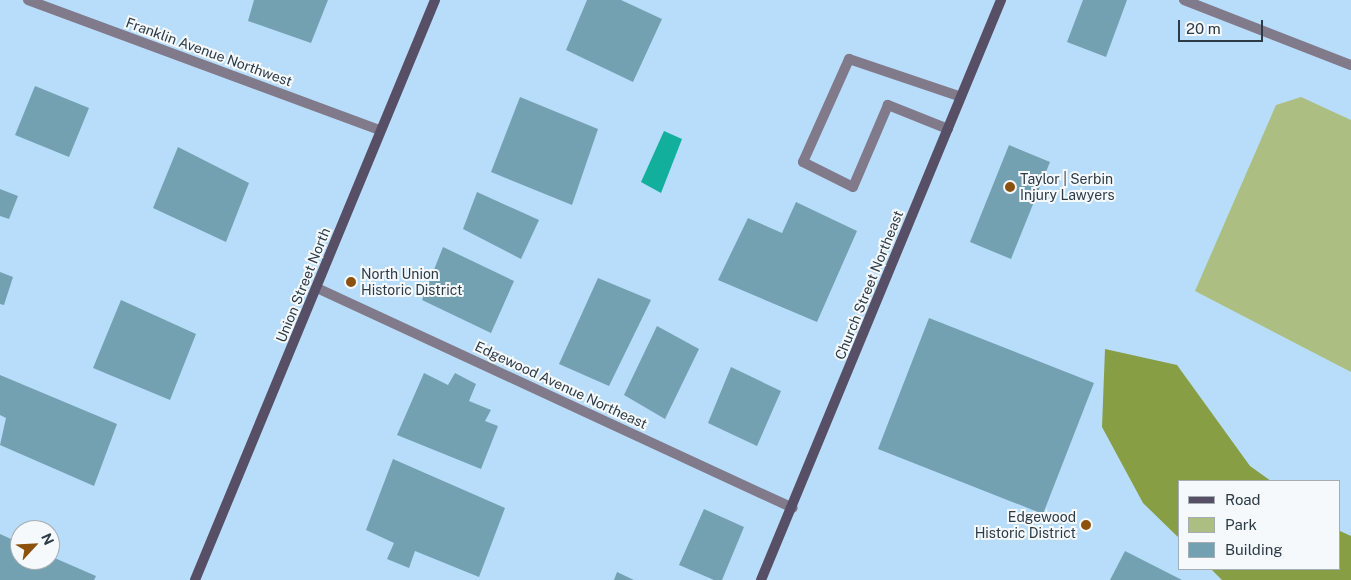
<!DOCTYPE html>
<html>
<head>
<meta charset="utf-8">
<style>
  body { margin:0 }
  #map { position:relative; width:1351px; height:580px; overflow:hidden; background:#b8ddfa; font-family:"Public Sans",sans-serif }
  div>[style] { position:absolute }
  [style*='--x'] { left:calc(var(--x)*1px); top:calc(var(--y)*1px); width:calc(var(--w)*1px); rotate:calc(var(--a)*1deg) }
  .green>* { inset:0; background:#acbe81 }
  .forest>* { inset:0; background:#879e45 }
  .water>* { inset:0; background:#13af9d }
  .building>* { inset:0; background:#73a1b2 }
  .lane>* { height:10px; margin:-5px; padding:0 5px; transform-origin:5px; border-radius:5px; background:#807a8a }
  .street>* { height:10px; margin:-5px; padding:0 5px; transform-origin:5px; border-radius:5px; background:#807a8a }
  .secondary>* { height:10px; margin:-5px; padding:0 5px; transform-origin:5px; border-radius:5px; background:#574f65 }
  .dots>* { width:14px; height:14px; translate:-50% -50%; box-sizing:border-box; border:2px solid #f5f9fc; border-radius:50% }
  span { translate:-50% -50%; white-space:nowrap; text-align:center; line-height:1.15; -webkit-text-stroke:4px #f5f9fc; paint-order:stroke }
  .street-label { font-size:14px; color:#2c3b46 }
  .poi-label { font-size:14px; color:#2c3b46 }
  .left { translate:0 -50%; text-align:left }
  .right { translate:-100% -50%; text-align:right }
  .legend { position:absolute; left:1178px; top:480px; width:162px; height:90px; box-sizing:border-box; background:#f5f9fc; border:1px solid #a5adb3; margin:0; padding:6px 9px; list-style:none; font-size:15px; color:#2c3b46 }
  .legend li { display:flex; align-items:center; gap:10px; height:25px }
  .legend b { width:25px; border:1px solid #a5adb3 }
  .north { position:absolute; left:10px; top:520px; width:50px; height:50px; box-sizing:border-box; background:#f5f9fc; border:1px solid #a5adb3; border-radius:50%; rotate:65deg; font-size:14px; font-weight:700; line-height:20px; text-align:center; color:#2c3b46 }
  .north::after { content:''; display:block; margin:auto; width:18px; height:22px; background:#8c510d; clip-path:polygon(50% 0,100% 100%,50% 72%,0 100%) }
  .scale { position:absolute; left:1178px; top:20px; width:85px; height:22px; box-sizing:border-box; border:2px solid #2c3b46; border-top:0; padding-left:6px; font-size:15px; line-height:18px; white-space:nowrap; color:#2c3b46; -webkit-text-stroke:4px #f5f9fc; paint-order:stroke }
</style>
</head>
<body>
<div id="map">
  <div class="green">
    <div style="clip-path:polygon(1301px 97px,1351px 120px,1351px 372px,1195px 291px,1276px 105px)"></div>
  </div>
  <div class="forest">
    <div style="clip-path:polygon(1105px 349px,1177px 365px,1250px 466px,1271px 481px,1180px 481px,1180px 539px,1143px 503px,1102px 427px)"></div>
    <div style="clip-path:polygon(1340px 531px,1351px 536px,1351px 580px,1222px 580px,1211px 569px,1340px 569px)"></div>
  </div>
  <div class="water">
    <div style="clip-path:polygon(664px 131px,682px 139px,661px 193px,641px 182px)"></div>
  </div>
  <div class="building">
    <div style="clip-path:polygon(254px 0,328px 0,311px 43px,248px 21px)"></div>
    <div style="clip-path:polygon(587px 0,621px 0,662px 19px,633px 82px,566px 50px)"></div>
    <div style="clip-path:polygon(1083px 0,1127px 0,1106px 57px,1067px 42px)"></div>
    <div style="clip-path:polygon(35px 86px,89px 108px,69px 157px,15px 135px)"></div>
    <div style="clip-path:polygon(520px 97px,598px 129px,572px 205px,491px 172px)"></div>
    <div style="clip-path:polygon(1009px 145px,1050px 162px,1011px 259px,970px 242px)"></div>
    <div style="clip-path:polygon(178px 147px,249px 183px,226px 242px,153px 208px)"></div>
    <div style="clip-path:polygon(0 189px,18px 196px,9px 219px,0 216px)"></div>
    <div style="clip-path:polygon(477px 192px,539px 220px,521px 259px,463px 229px)"></div>
    <div style="clip-path:polygon(796px 202px,857px 231px,817px 322px,718px 280px,748px 218px,782px 233px)"></div>
    <div style="clip-path:polygon(443px 247px,514px 281px,491px 333px,422px 300px)"></div>
    <div style="clip-path:polygon(0 272px,13px 277px,4px 305px,0 304px)"></div>
    <div style="clip-path:polygon(598px 278px,651px 300px,609px 386px,559px 364px)"></div>
    <div style="clip-path:polygon(121px 300px,196px 334px,170px 400px,93px 368px)"></div>
    <div style="clip-path:polygon(929px 318px,1094px 383px,1043px 514px,878px 449px)"></div>
    <div style="clip-path:polygon(657px 326px,699px 349px,665px 419px,624px 395px)"></div>
    <div style="clip-path:polygon(731px 367px,781px 391px,757px 446px,708px 423px)"></div>
    <div style="clip-path:polygon(424px 373px,448px 385px,455px 373px,476px 384px,469px 401px,491px 410px,485px 421px,498px 426px,481px 469px,397px 435px)"></div>
    <div style="clip-path:polygon(0 375px,117px 424px,94px 486px,0 445px,6px 418px,0 415px)"></div>
    <div style="clip-path:polygon(393px 459px,505px 508px,479px 577px,415px 551px,409px 568px,387px 559px,394px 543px,366px 530px)"></div>
    <div style="clip-path:polygon(704px 509px,744px 527px,722px 580px,714px 580px,679px 565px)"></div>
    <div style="clip-path:polygon(0 534px,20px 543px,20px 560px,50px 560px,50px 556px,96px 576px,94px 580px,0 580px)"></div>
    <div style="clip-path:polygon(1125px 551px,1182px 580px,1110px 580px)"></div>
    <div style="clip-path:polygon(617px 572px,634px 580px,614px 580px)"></div>
  </div>
  <div class="lane">
    <div style="--x:948;--y:129;--w:65;--a:-158.2"></div>
    <div style="--x:888;--y:105;--w:89;--a:113.1"></div>
    <div style="--x:853;--y:187;--w:56;--a:-153.4"></div>
    <div style="--x:803;--y:162;--w:113;--a:-65.9"></div>
    <div style="--x:849;--y:59;--w:118;--a:18.7"></div>
  </div>
  <div class="street">
    <div style="--x:28;--y:0;--w:375;--a:20.3"></div>
    <div style="--x:1184;--y:0;--w:179;--a:21.3"></div>
    <div style="--x:317;--y:288;--w:524;--a:24.81"></div>
  </div>
  <div class="secondary">
    <div style="--x:195;--y:580;--w:628;--a:-67.52"></div>
    <div style="--x:761;--y:580;--w:628;--a:-67.52"></div>
  </div>
  <div class="dots">
    <div style="left:1010px;top:187px;background:#8c510d"></div>
    <div style="left:351px;top:282px;background:#8c510d"></div>
    <div style="left:1086px;top:525px;background:#8c510d"></div>
  </div>
  <div class="street-label">
    <span style="left:209px;top:52px;rotate:20deg">Franklin Avenue Northwest</span>
    <span style="left:303px;top:285px;rotate:-68deg">Union Street North</span>
    <span style="left:869px;top:285px;rotate:-68deg">Church Street Northeast</span>
    <span style="left:561px;top:385px;rotate:25deg">Edgewood Avenue Northeast</span>
  </div>
  <div class="poi-label">
    <span class="left" style="left:1020px;top:187px">Taylor | Serbin<br>Injury Lawyers</span>
    <span class="left" style="left:361px;top:282px">North Union<br>Historic District</span>
    <span class="right" style="left:1076px;top:525px">Edgewood<br>Historic District</span>
  </div>
  <ul class="legend">
  <li><b style="height:6px;background:#574f65"></b>Road</li>
  <li><b style="height:14px;background:#acbe81"></b>Park</li>
  <li><b style="height:14px;background:#73a1b2"></b>Building</li>
  </ul>
  <div class="north">N</div>
  <div class="scale">20 m</div>
</div>
</body>
</html>
